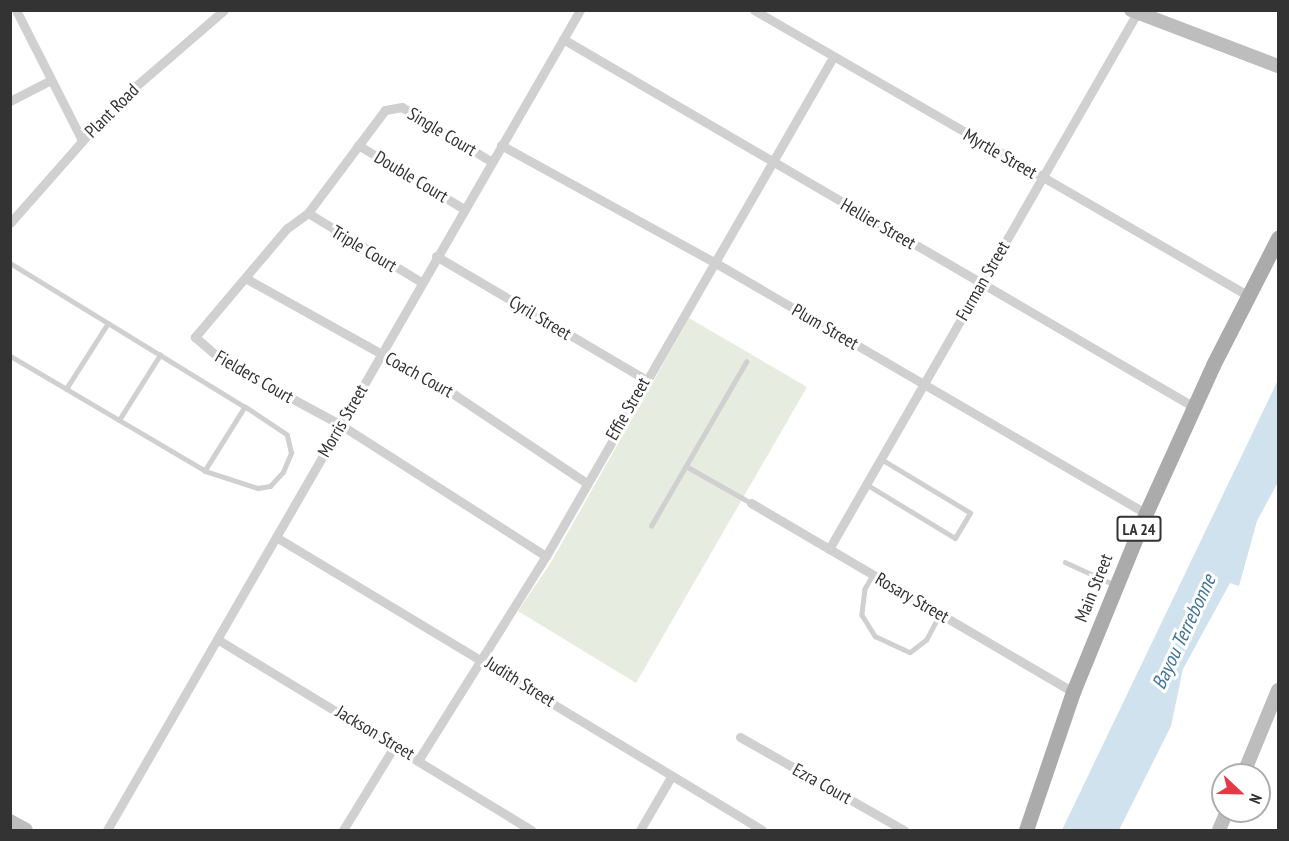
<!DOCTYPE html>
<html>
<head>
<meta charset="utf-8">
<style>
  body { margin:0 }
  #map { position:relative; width:1289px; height:841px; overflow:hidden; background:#fff; font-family:"PT Sans Narrow",sans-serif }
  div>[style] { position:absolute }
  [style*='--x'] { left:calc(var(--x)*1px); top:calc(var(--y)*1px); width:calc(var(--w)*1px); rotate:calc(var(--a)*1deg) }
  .green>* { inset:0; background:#e6ecdf }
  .water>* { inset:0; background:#cfe2ee }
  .lane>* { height:4.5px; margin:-2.25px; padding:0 2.25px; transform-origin:2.25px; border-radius:2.25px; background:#d0d0d0 }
  .street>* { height:9px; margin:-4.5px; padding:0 4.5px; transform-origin:4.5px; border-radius:4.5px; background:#d0d0d0 }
  .secondary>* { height:14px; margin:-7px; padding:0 7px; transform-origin:7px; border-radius:7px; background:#bdbdbd }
  .primary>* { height:15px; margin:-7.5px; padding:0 7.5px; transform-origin:7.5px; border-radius:7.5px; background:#ababab }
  span { translate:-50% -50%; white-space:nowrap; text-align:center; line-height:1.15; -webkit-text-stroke:6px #fff; paint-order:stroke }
  .shield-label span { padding:2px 4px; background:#fff; border:2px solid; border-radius:4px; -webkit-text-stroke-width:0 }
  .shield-label { font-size:16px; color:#333; font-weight:700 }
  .street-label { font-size:18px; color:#333 }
  .water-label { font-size:20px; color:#3f7597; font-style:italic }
  .frame { position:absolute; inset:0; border:12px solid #333; pointer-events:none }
  .north { position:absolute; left:1211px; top:763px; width:60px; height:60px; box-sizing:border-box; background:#fff; border:2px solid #adadad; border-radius:50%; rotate:112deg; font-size:16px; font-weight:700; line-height:24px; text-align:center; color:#333 }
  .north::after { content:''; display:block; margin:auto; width:21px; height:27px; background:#e63946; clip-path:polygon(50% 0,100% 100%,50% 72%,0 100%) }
</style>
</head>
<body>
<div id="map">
  <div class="green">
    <div style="clip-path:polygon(689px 318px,807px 387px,636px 683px,518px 611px,550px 564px)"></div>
  </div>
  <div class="water">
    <div style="clip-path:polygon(1278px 380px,1278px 482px,1257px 521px,1239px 586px,1230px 583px,1183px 669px,1171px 726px,1119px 830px,1062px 830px)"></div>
  </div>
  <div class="lane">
    <div style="--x:10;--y:263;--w:276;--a:31.5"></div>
    <div style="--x:245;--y:407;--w:75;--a:122"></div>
    <div style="--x:205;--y:471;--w:226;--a:-149.5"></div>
    <div style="--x:66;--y:389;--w:78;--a:-57.5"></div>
    <div style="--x:119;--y:420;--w:77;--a:-57.8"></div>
    <div style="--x:686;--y:466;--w:75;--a:29.6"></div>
    <div style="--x:205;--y:471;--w:56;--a:17.8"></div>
    <div style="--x:258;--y:488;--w:12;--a:-9"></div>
    <div style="--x:270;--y:486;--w:19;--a:-47"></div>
    <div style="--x:283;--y:472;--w:21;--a:-67"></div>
    <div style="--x:291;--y:453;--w:18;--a:-103"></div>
    <div style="--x:287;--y:435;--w:50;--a:-146.3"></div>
    <div style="--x:866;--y:484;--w:104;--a:31.2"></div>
    <div style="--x:955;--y:538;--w:29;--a:-59"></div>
    <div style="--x:970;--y:513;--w:105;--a:-149"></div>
    <div style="--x:651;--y:526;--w:190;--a:-59.9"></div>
    <div style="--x:1065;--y:562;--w:53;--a:24.6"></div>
    <div style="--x:873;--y:575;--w:16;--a:120"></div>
    <div style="--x:865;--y:589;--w:26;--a:97"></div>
    <div style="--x:862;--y:615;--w:25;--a:58"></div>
    <div style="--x:875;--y:636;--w:38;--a:25"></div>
    <div style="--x:910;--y:652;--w:20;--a:-37"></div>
    <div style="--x:926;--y:640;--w:30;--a:-62"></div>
  </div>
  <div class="street">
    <div style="--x:16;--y:10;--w:146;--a:63.1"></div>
    <div style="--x:754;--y:10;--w:569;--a:30.03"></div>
    <div style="--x:563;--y:39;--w:730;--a:30.25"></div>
    <div style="--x:10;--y:101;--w:46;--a:-27.1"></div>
    <div style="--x:358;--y:145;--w:124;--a:31.1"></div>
    <div style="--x:501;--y:145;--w:243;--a:28.8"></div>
    <div style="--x:714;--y:262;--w:500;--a:30.2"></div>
    <div style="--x:492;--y:162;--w:105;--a:-148.6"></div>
    <div style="--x:402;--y:107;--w:17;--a:170"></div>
    <div style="--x:385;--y:110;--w:129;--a:126.8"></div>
    <div style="--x:308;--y:213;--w:26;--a:144"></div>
    <div style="--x:287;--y:228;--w:143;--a:130.2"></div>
    <div style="--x:195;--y:337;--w:35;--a:41"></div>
    <div style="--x:221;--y:360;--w:136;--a:28.4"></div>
    <div style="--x:341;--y:425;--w:243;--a:32.6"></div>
    <div style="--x:308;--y:213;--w:132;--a:31.4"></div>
    <div style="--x:10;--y:223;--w:157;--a:-48.6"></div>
    <div style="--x:114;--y:105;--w:145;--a:-40.8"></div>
    <div style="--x:436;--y:256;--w:243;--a:30.5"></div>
    <div style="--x:247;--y:279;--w:238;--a:29.1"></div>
    <div style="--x:455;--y:395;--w:156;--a:33.8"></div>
    <div style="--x:751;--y:503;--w:373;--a:30.4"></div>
    <div style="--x:276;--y:537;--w:567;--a:31.08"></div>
    <div style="--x:829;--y:549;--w:618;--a:-60.12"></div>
    <div style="--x:217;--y:639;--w:368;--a:31.3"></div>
    <div style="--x:740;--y:737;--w:189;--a:29.6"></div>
    <div style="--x:419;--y:759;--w:239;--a:-58"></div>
    <div style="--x:546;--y:556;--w:576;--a:-60.09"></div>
    <div style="--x:107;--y:830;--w:947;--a:-60.02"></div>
    <div style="--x:343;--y:830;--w:100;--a:-58.5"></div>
    <div style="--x:640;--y:830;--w:61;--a:-59.7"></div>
  </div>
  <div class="secondary">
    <div style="--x:1131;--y:10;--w:157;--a:20.9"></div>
    <div style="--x:1243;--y:775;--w:92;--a:-67.6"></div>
    <div style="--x:10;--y:821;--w:18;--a:29"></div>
    <div style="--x:1219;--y:830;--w:21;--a:-67"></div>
  </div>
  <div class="primary">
    <div style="--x:1026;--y:830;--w:146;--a:-71.2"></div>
    <div style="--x:1073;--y:692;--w:193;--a:-67.8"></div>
    <div style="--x:1146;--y:513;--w:162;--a:-65.6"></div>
    <div style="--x:1213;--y:365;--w:143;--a:-62.9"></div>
  </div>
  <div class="shield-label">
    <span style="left:1139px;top:529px">LA 24</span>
  </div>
  <div class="street-label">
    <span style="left:112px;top:111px;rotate:-45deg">Plant Road</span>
    <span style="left:442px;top:132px;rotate:31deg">Single Court</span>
    <span style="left:1000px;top:154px;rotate:30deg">Myrtle Street</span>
    <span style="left:411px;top:177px;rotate:31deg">Double Court</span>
    <span style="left:878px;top:224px;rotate:30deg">Hellier Street</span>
    <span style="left:364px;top:249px;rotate:31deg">Triple Court</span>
    <span style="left:983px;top:281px;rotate:-60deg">Furman Street</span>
    <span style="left:540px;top:318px;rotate:31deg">Cyril Street</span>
    <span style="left:825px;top:327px;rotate:30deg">Plum Street</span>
    <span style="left:419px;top:375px;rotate:29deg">Coach Court</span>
    <span style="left:254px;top:377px;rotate:30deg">Fielders Court</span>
    <span style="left:628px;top:409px;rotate:-60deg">Effie Street</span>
    <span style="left:343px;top:421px;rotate:-60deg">Morris Street</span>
    <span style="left:1094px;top:588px;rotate:-68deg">Main Street</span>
    <span style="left:912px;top:598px;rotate:30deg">Rosary Street</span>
    <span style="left:520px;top:682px;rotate:32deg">Judith Street</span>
    <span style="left:375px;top:733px;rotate:31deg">Jackson Street</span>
    <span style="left:822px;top:784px;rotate:29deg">Ezra Court</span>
  </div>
  <div class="water-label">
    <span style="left:1184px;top:632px;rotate:-65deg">Bayou Terrebonne</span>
  </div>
  <div class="frame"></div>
  <div class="north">N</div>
</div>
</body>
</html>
